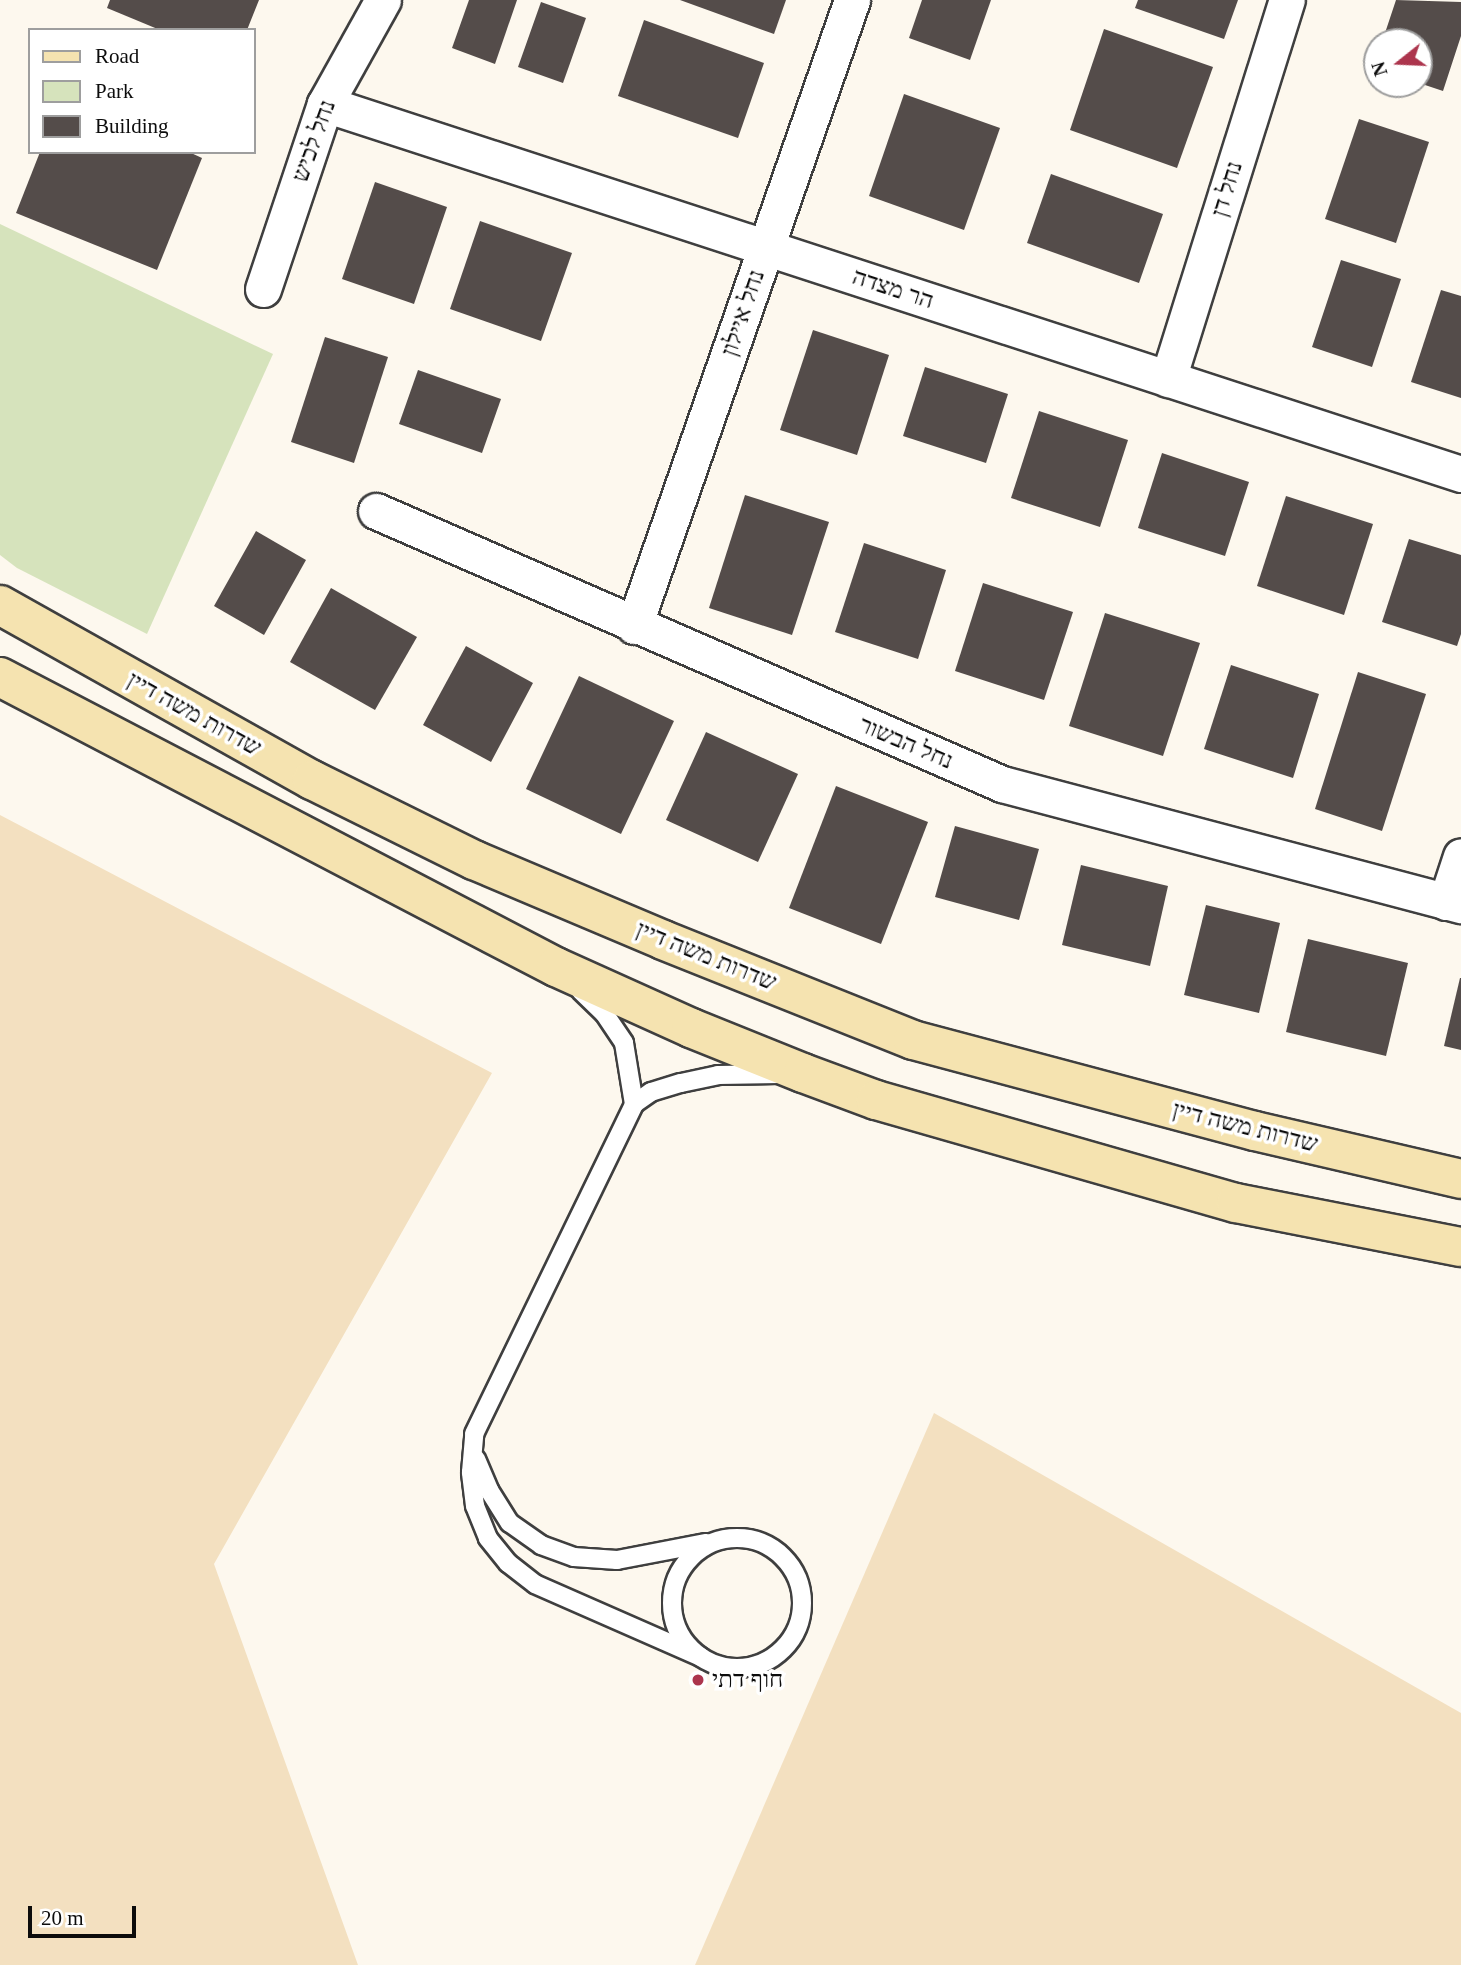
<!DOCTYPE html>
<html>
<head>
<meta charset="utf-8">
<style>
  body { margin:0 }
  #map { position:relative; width:1461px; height:1965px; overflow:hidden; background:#fdf8ee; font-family:"Times New Roman",Heebo,serif }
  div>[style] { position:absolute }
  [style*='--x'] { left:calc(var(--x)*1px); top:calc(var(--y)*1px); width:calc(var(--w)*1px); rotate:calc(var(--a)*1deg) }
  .green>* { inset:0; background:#d6e3bc }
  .sand>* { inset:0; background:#f3e0c0 }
  .building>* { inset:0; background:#544c4a }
  .roads { filter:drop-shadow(2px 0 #3f3f3f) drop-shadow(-2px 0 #3f3f3f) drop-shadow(0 2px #3f3f3f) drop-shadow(0 -2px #3f3f3f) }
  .service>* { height:18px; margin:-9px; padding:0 9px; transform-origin:9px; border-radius:9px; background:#fff }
  .service>.ring { margin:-9px; padding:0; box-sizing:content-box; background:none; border:18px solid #fff; border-radius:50% }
  .minor>* { height:35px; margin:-17.5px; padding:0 17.5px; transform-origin:17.5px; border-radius:17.5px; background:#fff }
  .secondary>* { height:38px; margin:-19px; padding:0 19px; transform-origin:19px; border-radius:19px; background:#f5e3b0 }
  .dots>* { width:19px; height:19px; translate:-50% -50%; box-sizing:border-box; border:4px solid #fff; border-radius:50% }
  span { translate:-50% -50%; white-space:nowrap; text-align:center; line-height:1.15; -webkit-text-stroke:7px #fff; paint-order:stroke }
  .street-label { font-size:24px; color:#0c0c0c }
  .poi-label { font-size:24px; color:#0c0c0c }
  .left { translate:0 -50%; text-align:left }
  .legend { position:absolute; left:28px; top:28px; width:228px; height:126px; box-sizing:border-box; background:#fff; border:2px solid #9e9e9e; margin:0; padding:9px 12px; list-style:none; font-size:21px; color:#0c0c0c }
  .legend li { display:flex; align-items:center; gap:14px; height:35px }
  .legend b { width:35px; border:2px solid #9e9e9e }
  .north { position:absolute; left:1363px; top:28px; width:70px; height:70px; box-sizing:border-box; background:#fff; border:2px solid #9e9e9e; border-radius:50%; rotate:252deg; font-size:19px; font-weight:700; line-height:28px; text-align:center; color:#0c0c0c }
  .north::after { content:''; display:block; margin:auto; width:24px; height:32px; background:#ac354d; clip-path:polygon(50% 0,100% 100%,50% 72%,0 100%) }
  .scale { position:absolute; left:28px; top:1906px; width:108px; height:32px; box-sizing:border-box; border:4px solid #0c0c0c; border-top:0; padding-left:9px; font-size:21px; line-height:24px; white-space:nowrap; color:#0c0c0c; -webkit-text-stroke:5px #fff; paint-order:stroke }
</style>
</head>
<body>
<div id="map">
  <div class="green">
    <div style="clip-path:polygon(0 224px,273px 354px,147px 634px,17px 568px,0 555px)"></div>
  </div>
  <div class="sand">
    <div style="clip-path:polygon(0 815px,492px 1073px,214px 1564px,358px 1965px,0 1965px)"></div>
    <div style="clip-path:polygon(934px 1413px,1461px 1713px,1461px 1965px,695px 1965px)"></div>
  </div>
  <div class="building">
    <div style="clip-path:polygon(110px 0,259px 0,247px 30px,160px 30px,107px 8px)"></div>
    <div style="clip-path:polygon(469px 0,517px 0,495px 64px,452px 48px)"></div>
    <div style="clip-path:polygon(680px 0,786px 0,774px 34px)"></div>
    <div style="clip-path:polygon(922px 0,991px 0,970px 60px,909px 38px)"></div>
    <div style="clip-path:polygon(1138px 0,1238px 0,1224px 39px,1135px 8px)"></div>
    <div style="clip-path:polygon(1396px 0,1461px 2px,1461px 36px,1443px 91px,1419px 83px,1419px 42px,1382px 42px)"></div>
    <div style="clip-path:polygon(541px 2px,586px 18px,563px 83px,518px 67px)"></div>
    <div style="clip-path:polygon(644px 20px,764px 63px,738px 138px,618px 96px)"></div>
    <div style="clip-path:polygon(1104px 29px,1213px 67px,1177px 168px,1070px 130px)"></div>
    <div style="clip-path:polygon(904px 94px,1000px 128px,964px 230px,869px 196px)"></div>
    <div style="clip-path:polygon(1359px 119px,1429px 142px,1396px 243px,1325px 219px)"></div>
    <div style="clip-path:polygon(40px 152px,189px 152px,202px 158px,157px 270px,16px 213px)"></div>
    <div style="clip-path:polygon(1051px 174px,1163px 214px,1139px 283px,1027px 243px)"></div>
    <div style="clip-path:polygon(375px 182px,447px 207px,414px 304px,342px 279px)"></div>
    <div style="clip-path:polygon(480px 221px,572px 253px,541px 341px,450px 309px)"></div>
    <div style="clip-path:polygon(1341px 260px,1401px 279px,1372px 367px,1312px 347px)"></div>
    <div style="clip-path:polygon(1441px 290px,1461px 296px,1461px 398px,1411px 382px)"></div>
    <div style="clip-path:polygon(813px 330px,889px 355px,857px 455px,780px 430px)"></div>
    <div style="clip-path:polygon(325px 337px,388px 357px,354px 463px,291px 442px)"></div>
    <div style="clip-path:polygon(925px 367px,1008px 394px,986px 463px,903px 436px)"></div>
    <div style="clip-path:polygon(418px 370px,501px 399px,482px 453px,399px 424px)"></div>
    <div style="clip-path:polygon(1039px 411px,1128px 440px,1100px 527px,1011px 498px)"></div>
    <div style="clip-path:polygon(1162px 453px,1249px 482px,1225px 556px,1138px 528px)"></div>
    <div style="clip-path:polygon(745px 495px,829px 522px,792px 635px,709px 608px)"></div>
    <div style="clip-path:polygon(1286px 496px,1373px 524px,1344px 615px,1257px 586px)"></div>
    <div style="clip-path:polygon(256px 531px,306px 560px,264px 635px,214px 606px)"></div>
    <div style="clip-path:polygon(1409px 539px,1461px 555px,1461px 634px,1457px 646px,1382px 622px)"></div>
    <div style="clip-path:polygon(864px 543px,946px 570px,918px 659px,835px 632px)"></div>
    <div style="clip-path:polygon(983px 583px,1073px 612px,1044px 700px,955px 671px)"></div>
    <div style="clip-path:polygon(331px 588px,417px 637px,375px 710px,290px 662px)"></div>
    <div style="clip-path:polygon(1105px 613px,1200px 643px,1163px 756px,1069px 726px)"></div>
    <div style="clip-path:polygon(466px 646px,533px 683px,491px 762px,423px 725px)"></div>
    <div style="clip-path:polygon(1231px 665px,1319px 694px,1293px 778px,1204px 749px)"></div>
    <div style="clip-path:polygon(1358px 672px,1426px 694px,1382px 831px,1315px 809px)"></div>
    <div style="clip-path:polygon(579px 676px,674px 721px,621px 834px,526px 789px)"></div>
    <div style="clip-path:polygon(706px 732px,798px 774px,758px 862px,666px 820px)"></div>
    <div style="clip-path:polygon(836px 786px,928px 822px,881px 944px,789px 908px)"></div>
    <div style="clip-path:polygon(955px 826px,1039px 849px,1019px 920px,935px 897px)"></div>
    <div style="clip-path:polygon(1081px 865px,1168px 886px,1150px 966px,1062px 945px)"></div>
    <div style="clip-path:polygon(1206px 905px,1280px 923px,1259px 1013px,1184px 995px)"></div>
    <div style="clip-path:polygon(1308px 939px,1408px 963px,1386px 1056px,1286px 1032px)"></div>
    <div style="clip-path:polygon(1460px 978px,1461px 978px,1461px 1050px,1444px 1046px)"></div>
  </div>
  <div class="roads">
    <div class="service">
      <div style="--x:581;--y:991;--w:32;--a:44"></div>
      <div style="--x:604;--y:1013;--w:36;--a:56"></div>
      <div style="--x:624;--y:1043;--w:62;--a:80.7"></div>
      <div style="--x:476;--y:1459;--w:34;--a:67"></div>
      <div style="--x:489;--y:1490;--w:39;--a:58"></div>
      <div style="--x:510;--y:1523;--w:38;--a:35"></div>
      <div style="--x:541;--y:1545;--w:35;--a:20"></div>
      <div style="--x:574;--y:1557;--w:43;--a:4"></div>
      <div style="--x:617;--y:1560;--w:91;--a:-10.8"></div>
      <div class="ring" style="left:672px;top:1538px;width:112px;height:112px"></div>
      <div style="--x:701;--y:1657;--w:181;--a:-156.3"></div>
      <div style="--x:535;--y:1584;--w:34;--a:-142"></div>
      <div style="--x:508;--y:1563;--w:32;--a:-129"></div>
      <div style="--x:488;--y:1538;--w:35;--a:-112"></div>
      <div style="--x:475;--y:1506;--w:34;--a:-97"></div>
      <div style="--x:471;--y:1472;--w:38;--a:-85"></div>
      <div style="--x:474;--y:1434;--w:367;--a:-64.1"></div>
      <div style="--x:634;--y:1104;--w:21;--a:-35"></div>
      <div style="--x:651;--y:1092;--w:31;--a:-17"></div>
      <div style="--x:681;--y:1083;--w:38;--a:-12"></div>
      <div style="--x:718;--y:1075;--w:61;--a:-0.9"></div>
    </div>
    <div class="minor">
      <div style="--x:325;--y:104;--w:1195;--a:18.04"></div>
      <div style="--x:263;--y:289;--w:195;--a:-71.5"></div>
      <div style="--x:325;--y:104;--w:119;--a:-60.9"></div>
      <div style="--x:1168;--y:379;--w:397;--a:-72.6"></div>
      <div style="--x:376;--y:511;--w:683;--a:23.56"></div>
      <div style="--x:1002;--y:784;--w:475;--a:14.8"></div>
      <div style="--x:634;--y:626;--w:663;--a:-70.8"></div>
      <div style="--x:1446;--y:902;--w:48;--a:-71.9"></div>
    </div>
    <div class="secondary">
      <div style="--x:0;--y:605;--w:358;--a:29.3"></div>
      <div style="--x:312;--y:780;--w:181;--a:26.3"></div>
      <div style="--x:474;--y:860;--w:205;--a:22.9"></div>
      <div style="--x:663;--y:940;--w:269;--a:21.8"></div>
      <div style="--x:913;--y:1040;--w:354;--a:14.9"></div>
      <div style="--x:1255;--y:1131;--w:212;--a:13.1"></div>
      <div style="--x:0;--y:677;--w:627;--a:27.55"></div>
      <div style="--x:556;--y:967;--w:148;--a:24.3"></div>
      <div style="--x:691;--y:1028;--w:121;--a:21.9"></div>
      <div style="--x:803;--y:1073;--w:78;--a:20.3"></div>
      <div style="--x:876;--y:1100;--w:374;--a:16"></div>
      <div style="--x:1236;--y:1203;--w:229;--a:11.1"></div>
    </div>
  </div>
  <div class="dots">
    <div style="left:698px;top:1680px;background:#ac354d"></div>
  </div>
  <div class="street-label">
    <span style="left:314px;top:141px;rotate:-70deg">נחל לכיש</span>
    <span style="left:1227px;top:189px;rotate:-73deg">נחל דן</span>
    <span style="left:893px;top:289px;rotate:18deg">הר מצדה</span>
    <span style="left:743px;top:313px;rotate:-71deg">נחל איילון</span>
    <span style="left:194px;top:714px;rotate:29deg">שדרות משה דיין</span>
    <span style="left:906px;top:743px;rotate:23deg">נחל הבשור</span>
    <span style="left:706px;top:956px;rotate:22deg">שדרות משה דיין</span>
    <span style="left:1245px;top:1127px;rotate:14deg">שדרות משה דיין</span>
  </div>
  <div class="poi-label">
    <span class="left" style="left:712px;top:1680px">חוף דתי</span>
  </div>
  <ul class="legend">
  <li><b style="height:9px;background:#f5e3b0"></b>Road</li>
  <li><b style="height:19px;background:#d6e3bc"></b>Park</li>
  <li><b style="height:19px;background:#544c4a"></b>Building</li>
  </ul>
  <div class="north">N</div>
  <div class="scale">20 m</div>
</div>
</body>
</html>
